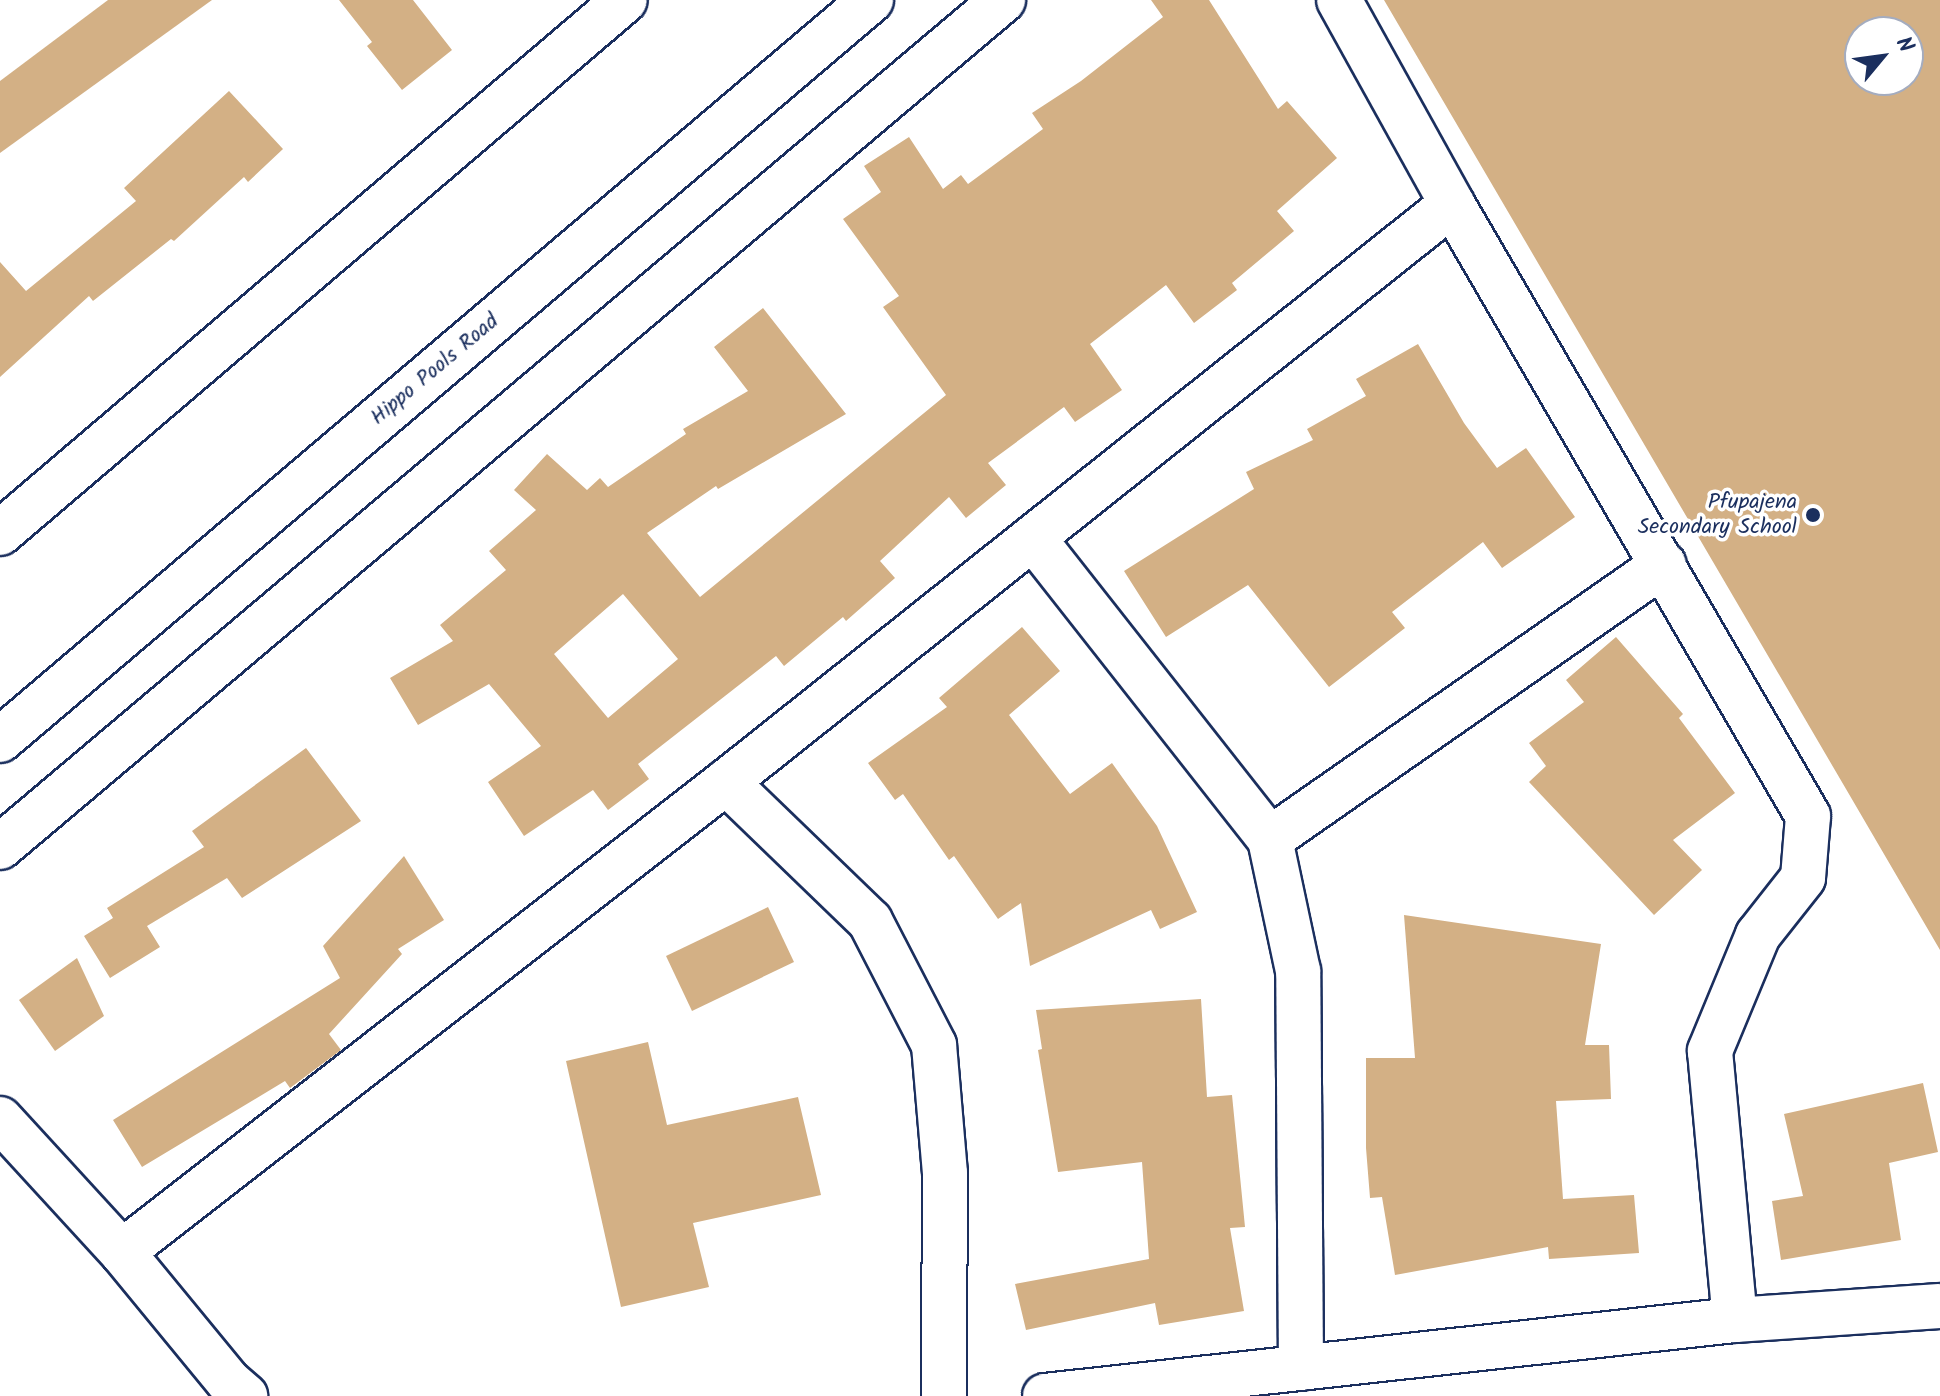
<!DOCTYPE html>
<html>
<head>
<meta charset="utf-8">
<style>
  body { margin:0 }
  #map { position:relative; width:1940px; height:1396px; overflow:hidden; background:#fff; font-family:Kalam,sans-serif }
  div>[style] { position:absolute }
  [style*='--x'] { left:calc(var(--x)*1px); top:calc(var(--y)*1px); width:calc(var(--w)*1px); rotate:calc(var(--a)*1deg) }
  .building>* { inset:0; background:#d3b085 }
  .roads { filter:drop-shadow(2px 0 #1b2f5e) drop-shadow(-2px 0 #1b2f5e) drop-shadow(0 2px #1b2f5e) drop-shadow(0 -2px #1b2f5e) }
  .street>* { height:44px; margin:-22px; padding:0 22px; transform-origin:22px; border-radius:22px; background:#fff }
  .secondary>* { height:44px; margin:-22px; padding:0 22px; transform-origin:22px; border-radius:22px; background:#fff }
  .dots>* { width:22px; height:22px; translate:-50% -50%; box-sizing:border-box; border:4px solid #fff; border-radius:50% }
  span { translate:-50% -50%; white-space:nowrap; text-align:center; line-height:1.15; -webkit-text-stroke:7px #fff; paint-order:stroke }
  .street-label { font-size:22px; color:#1b2f5e }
  .poi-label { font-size:22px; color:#1b2f5e }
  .right { translate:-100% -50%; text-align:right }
  .north { position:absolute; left:1844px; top:16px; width:80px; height:80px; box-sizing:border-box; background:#fff; border:2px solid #a4acbf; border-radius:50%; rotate:61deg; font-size:22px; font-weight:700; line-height:32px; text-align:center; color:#1b2f5e }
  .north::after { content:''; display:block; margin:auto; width:28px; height:36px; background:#1b2f5e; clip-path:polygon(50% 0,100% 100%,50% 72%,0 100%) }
</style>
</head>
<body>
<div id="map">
  <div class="building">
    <div style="clip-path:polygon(108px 0,212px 0,0 153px,0 81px)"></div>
    <div style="clip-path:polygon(339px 0,413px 0,452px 50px,402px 90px,367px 46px,372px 42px)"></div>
    <div style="clip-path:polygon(evenodd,1151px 0,1209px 0,1278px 109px,1287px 101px,1337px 158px,1277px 211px,1294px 231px,1232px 283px,1237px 290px,1194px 323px,1166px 285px,1090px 344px,1122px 390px,1075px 422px,1064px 407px,988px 463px,1006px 485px,966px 518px,949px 497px,880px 561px,895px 578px,846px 621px,843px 617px,784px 666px,776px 656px,638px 764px,649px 779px,608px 810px,593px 790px,524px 836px,488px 782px,541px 746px,489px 684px,418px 725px,390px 678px,453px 641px,440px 625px,506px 570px,489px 551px,536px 510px,514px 490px,547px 454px,587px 490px,600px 478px,608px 487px,686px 434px,683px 429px,748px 391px,714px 347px,763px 308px,846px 414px,718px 489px,716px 486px,647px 533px,700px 597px,946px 395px,883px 307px,899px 296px,843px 219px,881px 192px,864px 166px,909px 137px,943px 189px,961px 175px,968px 184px,1043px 129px,1032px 113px,1081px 81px,1163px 17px,1151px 0,623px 594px,678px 659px,608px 718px,554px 654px,623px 594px)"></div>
    <div style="clip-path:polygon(evenodd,1384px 0,1940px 0,1940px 950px,1846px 789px,1384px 0,1860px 32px,1908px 32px,1908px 80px,1860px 80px,1860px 32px)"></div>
    <div style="clip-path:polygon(229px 91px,283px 149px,248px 182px,244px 177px,174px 241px,171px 239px,93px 301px,89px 296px,0 377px,0 262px,26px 291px,136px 201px,124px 188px)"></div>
    <div style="clip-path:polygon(1418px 344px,1464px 423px,1497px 468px,1526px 448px,1575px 517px,1502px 568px,1483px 542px,1392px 612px,1405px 628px,1329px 687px,1248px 585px,1166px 637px,1124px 571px,1254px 489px,1246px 472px,1313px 440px,1307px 429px,1366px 396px,1356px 379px)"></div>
    <div style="clip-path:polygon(1022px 627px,1060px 671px,1009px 715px,1070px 794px,1112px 763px,1157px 826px,1197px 912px,1160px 929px,1151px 910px,1030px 966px,1021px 903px,998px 919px,954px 856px,949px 860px,903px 794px,895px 800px,868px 763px,947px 707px,939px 698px)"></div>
    <div style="clip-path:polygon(1616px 637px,1683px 714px,1679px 718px,1735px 793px,1673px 840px,1702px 870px,1654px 915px,1529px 782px,1546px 766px,1529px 743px,1584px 702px,1566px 680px)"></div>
    <div style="clip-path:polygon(306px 748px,361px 821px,242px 898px,227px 878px,147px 926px,160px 947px,110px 978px,84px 936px,113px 918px,107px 908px,204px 847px,192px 831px)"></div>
    <div style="clip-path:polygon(404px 856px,444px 920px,398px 949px,402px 954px,329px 1034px,341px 1050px,290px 1088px,285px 1081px,142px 1167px,113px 1120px,340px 978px,323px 946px)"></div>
    <div style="clip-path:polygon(768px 907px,794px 962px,692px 1011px,666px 956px)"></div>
    <div style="clip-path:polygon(1404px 915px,1601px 944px,1585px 1045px,1609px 1045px,1611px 1099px,1556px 1101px,1563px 1199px,1634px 1195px,1639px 1253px,1549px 1259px,1548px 1247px,1395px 1275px,1382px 1197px,1370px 1198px,1366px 1148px,1366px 1058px,1415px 1058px)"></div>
    <div style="clip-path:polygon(77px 958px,104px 1016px,55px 1051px,19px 1000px)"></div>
    <div style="clip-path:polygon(1201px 999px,1207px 1097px,1232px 1095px,1245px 1227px,1230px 1228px,1244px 1311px,1159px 1325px,1155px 1303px,1026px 1330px,1015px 1284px,1149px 1259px,1142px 1162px,1058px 1172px,1038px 1050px,1042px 1049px,1036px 1010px)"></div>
    <div style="clip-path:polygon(648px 1042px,667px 1125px,798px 1097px,821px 1195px,693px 1223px,709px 1287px,621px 1307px,566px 1061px)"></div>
    <div style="clip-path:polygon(1923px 1083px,1938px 1152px,1889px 1163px,1901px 1240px,1781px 1260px,1772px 1201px,1803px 1196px,1784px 1114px)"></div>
  </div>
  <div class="roads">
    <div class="street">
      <div style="--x:1339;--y:0;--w:233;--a:61"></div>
      <div style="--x:1452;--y:204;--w:708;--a:59.81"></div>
      <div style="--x:1808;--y:816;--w:62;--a:94.6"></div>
      <div style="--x:1803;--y:878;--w:73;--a:128.3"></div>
      <div style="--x:1758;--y:935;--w:126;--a:112.5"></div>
      <div style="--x:1710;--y:1051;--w:270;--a:84.7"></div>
      <div style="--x:0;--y:533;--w:821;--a:-40.46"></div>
      <div style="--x:1033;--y:538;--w:383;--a:51.8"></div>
      <div style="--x:726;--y:782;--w:200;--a:44"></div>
      <div style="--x:870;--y:921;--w:140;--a:62.7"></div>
      <div style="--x:934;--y:1045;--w:128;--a:85.1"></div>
      <div style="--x:945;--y:1173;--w:223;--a:90.3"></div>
      <div style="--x:0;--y:847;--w:1313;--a:-40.18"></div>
      <div style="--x:0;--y:1119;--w:180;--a:47.5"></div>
      <div style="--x:122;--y:1252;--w:167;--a:50.6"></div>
      <div style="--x:228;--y:1381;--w:23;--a:41"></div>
      <div style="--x:122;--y:1252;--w:765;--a:-37.89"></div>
      <div style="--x:726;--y:782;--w:928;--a:-38.52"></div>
      <div style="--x:1301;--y:1368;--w:397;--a:-90.4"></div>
      <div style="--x:1298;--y:971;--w:135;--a:-102"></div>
      <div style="--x:1270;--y:839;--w:480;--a:-34.9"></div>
      <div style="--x:1045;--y:1396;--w:694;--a:-6.29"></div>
      <div style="--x:1735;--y:1320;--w:205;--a:-3.9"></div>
    </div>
    <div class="secondary">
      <div style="--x:0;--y:740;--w:1143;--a:-40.35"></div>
    </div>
  </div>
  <div class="dots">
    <div style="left:1813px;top:515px;background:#1b2f5e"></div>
  </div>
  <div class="street-label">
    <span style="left:435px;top:370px;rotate:-40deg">Hippo Pools Road</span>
  </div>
  <div class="poi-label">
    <span class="right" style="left:1797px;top:515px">Pfupajena<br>Secondary School</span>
  </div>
  <div class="north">N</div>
</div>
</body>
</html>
